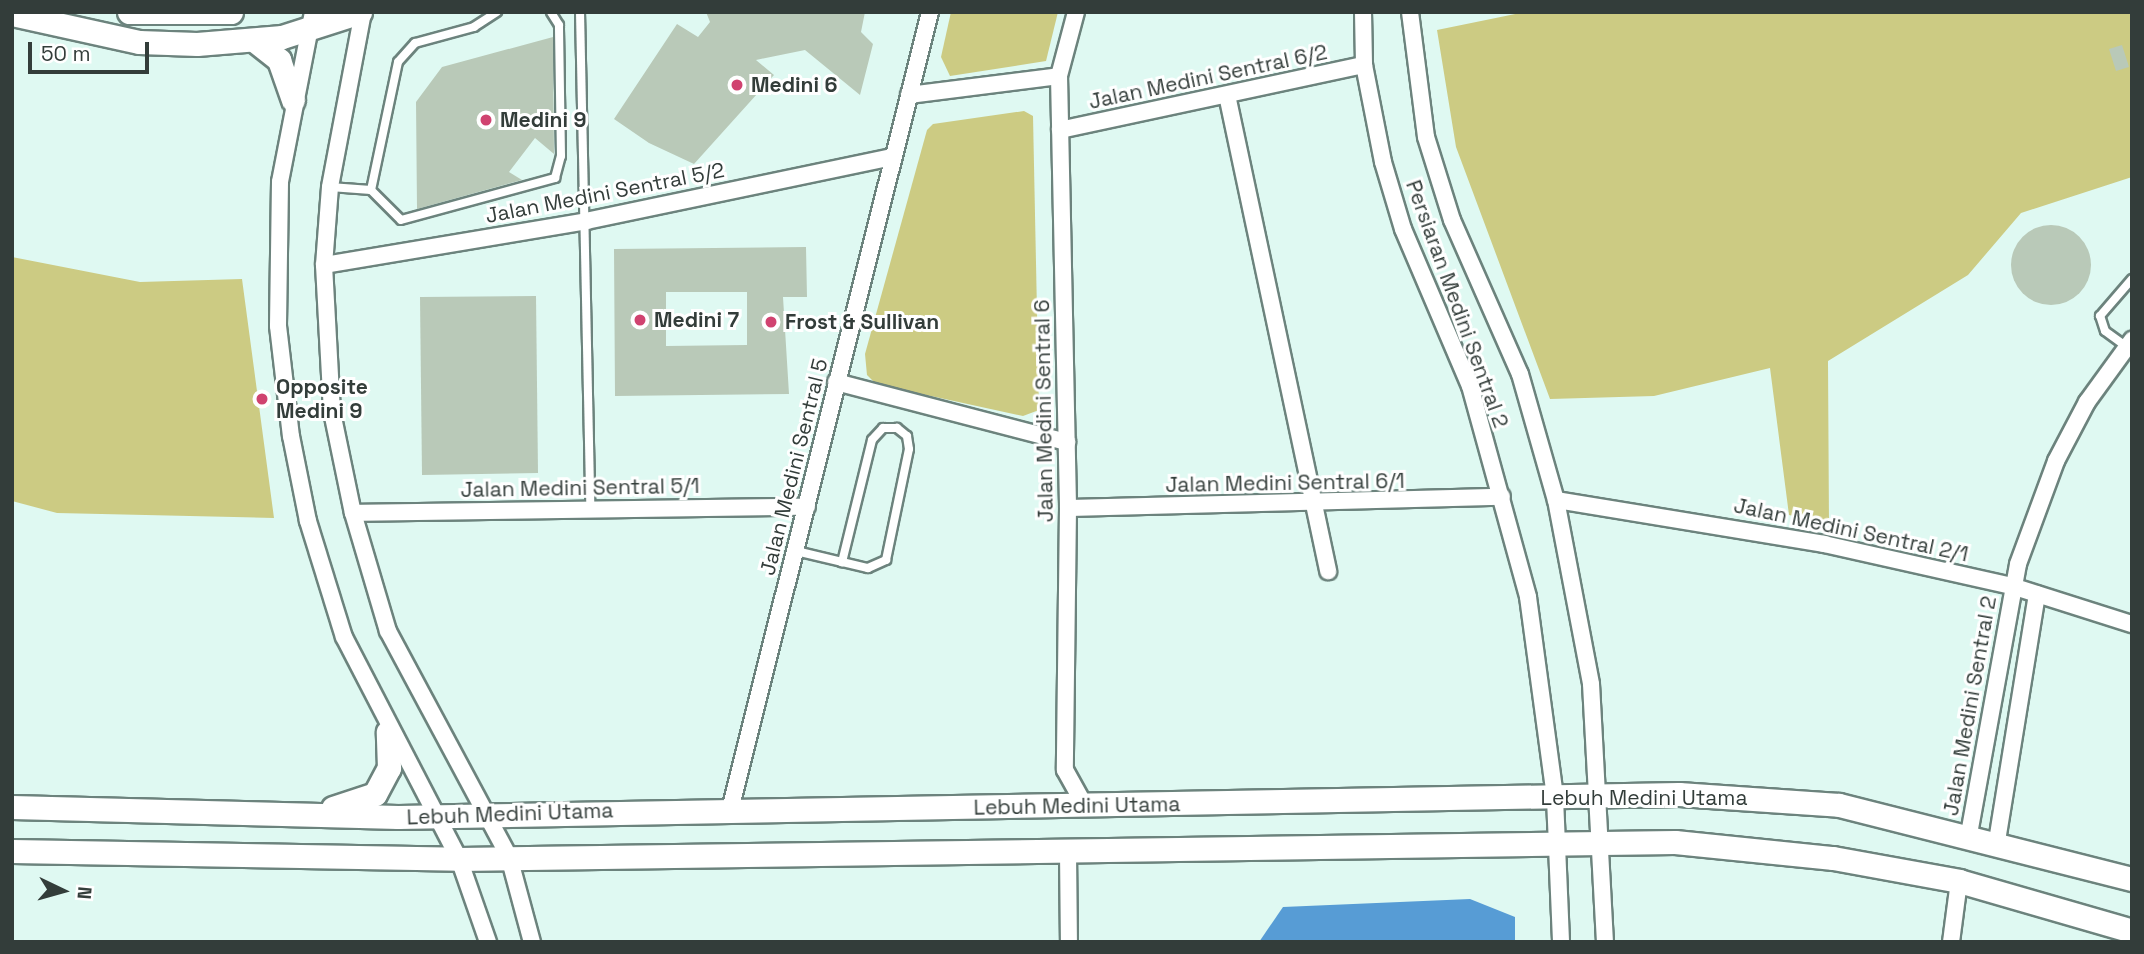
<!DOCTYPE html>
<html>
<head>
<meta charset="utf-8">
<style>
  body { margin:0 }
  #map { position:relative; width:2144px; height:954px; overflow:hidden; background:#dff9f2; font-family:"Space Grotesk",sans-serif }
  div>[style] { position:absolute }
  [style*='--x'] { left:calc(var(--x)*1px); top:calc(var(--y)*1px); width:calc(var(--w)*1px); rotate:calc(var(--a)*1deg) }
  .green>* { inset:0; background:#cccb83 }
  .water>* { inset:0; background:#579cd5 }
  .building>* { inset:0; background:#b9c9b8 }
  .round { border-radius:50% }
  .roads { filter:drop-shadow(2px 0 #6c837d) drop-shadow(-2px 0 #6c837d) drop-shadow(0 2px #6c837d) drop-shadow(0 -2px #6c837d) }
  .lane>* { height:8px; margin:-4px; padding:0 4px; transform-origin:4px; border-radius:4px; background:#fff }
  .street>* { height:16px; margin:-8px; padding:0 8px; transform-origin:8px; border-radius:8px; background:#fff }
  .secondary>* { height:23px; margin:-11.5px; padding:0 11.5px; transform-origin:11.5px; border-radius:11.5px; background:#fff }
  .dots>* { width:19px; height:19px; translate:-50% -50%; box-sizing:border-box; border:4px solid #fff; border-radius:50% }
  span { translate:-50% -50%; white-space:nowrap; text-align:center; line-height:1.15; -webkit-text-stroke:6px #fff; paint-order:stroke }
  .street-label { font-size:21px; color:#333d3a }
  .poi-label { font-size:21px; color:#333d3a; font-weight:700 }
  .left { translate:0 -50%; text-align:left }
  .frame { position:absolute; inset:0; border:14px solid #333d3a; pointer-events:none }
  .north { position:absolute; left:28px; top:856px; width:70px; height:70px; -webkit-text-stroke:5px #fff; paint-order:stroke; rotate:95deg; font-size:19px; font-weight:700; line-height:28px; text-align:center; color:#333d3a }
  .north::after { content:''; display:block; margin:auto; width:24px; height:32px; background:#333d3a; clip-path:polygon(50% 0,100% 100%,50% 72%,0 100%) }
  .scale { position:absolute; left:28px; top:42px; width:121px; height:32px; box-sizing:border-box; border:4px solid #333d3a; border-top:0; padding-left:9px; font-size:21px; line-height:24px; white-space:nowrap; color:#333d3a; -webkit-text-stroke:5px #fff; paint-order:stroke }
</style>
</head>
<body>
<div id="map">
  <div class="green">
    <div style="clip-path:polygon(951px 12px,1058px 12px,1046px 61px,950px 76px,941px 57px)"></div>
    <div style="clip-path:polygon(1525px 12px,2132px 12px,2132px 177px,2021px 213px,1968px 275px,1828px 361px,1829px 524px,1789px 515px,1770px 368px,1654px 396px,1550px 399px,1456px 147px,1437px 30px)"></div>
    <div style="clip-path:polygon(1024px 111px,1033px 116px,1039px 410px,1023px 416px,876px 384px,867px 375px,865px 354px,927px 130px,933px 124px)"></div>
    <div style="clip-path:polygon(12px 257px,140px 282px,242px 279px,274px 518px,57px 513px,12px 501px)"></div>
  </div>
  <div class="water">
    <div style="clip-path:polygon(1470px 899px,1515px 917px,1515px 942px,1259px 942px,1283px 907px)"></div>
  </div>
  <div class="building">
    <div style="clip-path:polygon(706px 12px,865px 12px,861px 32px,873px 44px,860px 95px,805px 50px,756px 60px,774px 75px,694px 164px,649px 143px,614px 119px,677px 24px,698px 37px,710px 22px)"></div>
    <div style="clip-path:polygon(553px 37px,554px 154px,535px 138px,509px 172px,522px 180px,417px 209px,416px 102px,442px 67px)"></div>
    <div style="clip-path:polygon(2122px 45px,2129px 67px,2116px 71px,2109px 49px)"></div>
    <div class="round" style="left:2011px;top:225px;width:80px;height:80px"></div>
    <div style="clip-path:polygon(evenodd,806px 247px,807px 297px,783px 297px,789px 394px,615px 396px,614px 249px,806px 247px,666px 292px,747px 292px,747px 345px,666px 346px,666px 292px)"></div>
    <div style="clip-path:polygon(536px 296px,538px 473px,422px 475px,420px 297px)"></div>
  </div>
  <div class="roads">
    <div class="lane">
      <div style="--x:497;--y:12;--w:27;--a:147"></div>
      <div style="--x:474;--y:27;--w:61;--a:164.8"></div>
      <div style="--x:415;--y:43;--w:25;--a:132"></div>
      <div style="--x:398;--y:62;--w:131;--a:101.9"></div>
      <div style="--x:371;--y:190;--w:42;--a:45"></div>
      <div style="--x:401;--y:220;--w:160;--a:-15.3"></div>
      <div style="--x:555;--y:178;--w:23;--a:-75"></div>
      <div style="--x:561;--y:156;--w:131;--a:-90.9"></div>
      <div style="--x:559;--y:25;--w:15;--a:-122"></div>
      <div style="--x:580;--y:12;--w:496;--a:88.8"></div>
      <div style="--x:330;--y:187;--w:41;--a:4.2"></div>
      <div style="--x:2127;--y:347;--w:27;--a:-144"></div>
      <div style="--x:2105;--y:331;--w:16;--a:-108"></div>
      <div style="--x:2100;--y:316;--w:49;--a:-49.1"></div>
      <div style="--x:796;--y:551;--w:74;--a:13.3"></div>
      <div style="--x:868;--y:568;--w:20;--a:-24"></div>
      <div style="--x:886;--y:560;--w:113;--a:-78.3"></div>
      <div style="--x:909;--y:449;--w:13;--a:-99"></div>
      <div style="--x:907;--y:436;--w:13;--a:-141"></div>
      <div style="--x:897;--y:428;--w:14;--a:180"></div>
      <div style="--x:883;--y:428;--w:16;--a:133"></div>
      <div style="--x:872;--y:440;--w:126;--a:103.8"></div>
    </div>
    <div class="street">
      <div style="--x:313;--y:12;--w:173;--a:101"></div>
      <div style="--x:280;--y:182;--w:144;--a:90.8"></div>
      <div style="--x:278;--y:326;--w:111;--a:83.3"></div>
      <div style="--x:291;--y:436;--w:87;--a:78.7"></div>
      <div style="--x:308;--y:521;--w:121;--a:72.8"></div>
      <div style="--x:344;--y:637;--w:250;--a:62.6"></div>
      <div style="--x:459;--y:859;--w:88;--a:70.7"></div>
      <div style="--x:363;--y:12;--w:178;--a:100.7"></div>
      <div style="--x:330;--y:187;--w:78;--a:94.4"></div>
      <div style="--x:324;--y:265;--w:147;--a:86.9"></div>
      <div style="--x:332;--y:412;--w:103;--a:78.3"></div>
      <div style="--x:353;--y:513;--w:123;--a:73.5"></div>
      <div style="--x:388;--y:631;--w:256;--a:61.8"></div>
      <div style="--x:509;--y:857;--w:88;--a:74.9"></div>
      <div style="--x:1076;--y:12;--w:66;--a:104.9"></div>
      <div style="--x:1059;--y:76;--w:432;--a:88.8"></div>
      <div style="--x:1068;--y:508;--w:262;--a:90.7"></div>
      <div style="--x:1065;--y:770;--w:41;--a:60.9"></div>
      <div style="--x:1363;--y:12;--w:53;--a:88.9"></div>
      <div style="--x:1364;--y:65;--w:99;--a:78.9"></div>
      <div style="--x:1383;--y:162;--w:70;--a:73.4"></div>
      <div style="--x:1403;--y:229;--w:171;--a:66.9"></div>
      <div style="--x:1470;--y:386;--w:219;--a:74.6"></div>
      <div style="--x:1528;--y:597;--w:203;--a:82.3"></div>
      <div style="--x:1555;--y:798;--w:144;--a:87.6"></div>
      <div style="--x:1410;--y:12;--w:126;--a:82.7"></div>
      <div style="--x:1426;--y:137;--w:87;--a:72.6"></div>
      <div style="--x:1452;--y:220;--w:168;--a:66.2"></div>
      <div style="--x:1520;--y:374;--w:131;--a:74.1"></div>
      <div style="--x:1556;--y:500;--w:187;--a:79.2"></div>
      <div style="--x:1591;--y:684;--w:258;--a:86.9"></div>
      <div style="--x:909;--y:95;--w:151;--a:-7.2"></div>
      <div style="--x:1227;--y:95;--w:487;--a:78"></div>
      <div style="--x:1060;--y:130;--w:311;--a:-12.1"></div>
      <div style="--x:324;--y:265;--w:266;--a:-9.5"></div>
      <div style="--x:586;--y:221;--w:314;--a:-11.8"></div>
      <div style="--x:836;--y:382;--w:239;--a:14.6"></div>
      <div style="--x:1556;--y:500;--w:272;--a:9.3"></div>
      <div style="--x:1824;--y:544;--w:193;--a:12.6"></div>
      <div style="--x:2012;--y:586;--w:126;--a:17.6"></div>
      <div style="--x:1068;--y:508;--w:434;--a:-1.5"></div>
      <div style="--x:353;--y:513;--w:454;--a:-0.8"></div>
      <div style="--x:730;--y:810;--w:823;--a:-75.93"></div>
      <div style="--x:1969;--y:834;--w:274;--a:-79.7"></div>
      <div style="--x:2018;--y:564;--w:110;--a:-69.7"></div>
      <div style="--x:2056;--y:461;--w:67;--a:-62.3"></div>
      <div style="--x:2087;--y:402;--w:77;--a:-54"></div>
      <div style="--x:1997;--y:841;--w:250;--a:-80.8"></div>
      <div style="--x:1068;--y:852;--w:90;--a:89.4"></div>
      <div style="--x:1951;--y:942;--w:62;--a:-82.5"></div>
    </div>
    <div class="secondary">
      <div style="--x:129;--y:12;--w:102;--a:0"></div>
      <div style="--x:12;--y:14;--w:130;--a:12.4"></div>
      <div style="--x:139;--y:42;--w:58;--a:2"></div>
      <div style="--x:197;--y:44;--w:85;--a:-4.7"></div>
      <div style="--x:282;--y:37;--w:82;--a:-17.8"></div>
      <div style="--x:255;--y:41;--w:31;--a:38"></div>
      <div style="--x:279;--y:60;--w:42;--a:70.7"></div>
      <div style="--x:12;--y:807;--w:386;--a:1.5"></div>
      <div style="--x:398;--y:817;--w:1281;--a:-1.03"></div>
      <div style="--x:1679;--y:794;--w:160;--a:3.9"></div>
      <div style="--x:1839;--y:805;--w:302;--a:14.2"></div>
      <div style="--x:333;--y:808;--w:44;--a:-18.4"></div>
      <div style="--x:375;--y:794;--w:30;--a:-62"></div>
      <div style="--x:389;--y:768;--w:36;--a:-92"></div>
      <div style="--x:12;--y:851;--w:447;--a:1"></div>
      <div style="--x:459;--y:859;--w:1216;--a:-0.8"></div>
      <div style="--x:1675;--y:842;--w:159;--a:5.8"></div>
      <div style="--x:1833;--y:858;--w:128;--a:10.3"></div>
      <div style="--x:1959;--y:881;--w:180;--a:16.1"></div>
    </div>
  </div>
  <div class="dots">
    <div style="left:737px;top:85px;background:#d04370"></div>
    <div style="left:486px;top:120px;background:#d04370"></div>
    <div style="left:640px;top:320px;background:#d04370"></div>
    <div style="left:771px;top:322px;background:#d04370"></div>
    <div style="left:262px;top:399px;background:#d04370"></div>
  </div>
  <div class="street-label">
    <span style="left:1208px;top:77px;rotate:-12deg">Jalan Medini Sentral 6/2</span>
    <span style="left:605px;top:193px;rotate:-11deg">Jalan Medini Sentral 5/2</span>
    <span style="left:1457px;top:304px;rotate:70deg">Persiaran Medini Sentral 2</span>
    <span style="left:1044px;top:411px;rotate:-91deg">Jalan Medini Sentral 6</span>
    <span style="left:794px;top:467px;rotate:-76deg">Jalan Medini Sentral 5</span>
    <span style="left:1285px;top:483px;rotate:-1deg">Jalan Medini Sentral 6/1</span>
    <span style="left:580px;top:488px;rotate:-1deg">Jalan Medini Sentral 5/1</span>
    <span style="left:1851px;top:530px;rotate:12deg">Jalan Medini Sentral 2/1</span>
    <span style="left:1970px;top:706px;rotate:-80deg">Jalan Medini Sentral 2</span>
    <span style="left:1644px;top:798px">Lebuh Medini Utama</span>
    <span style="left:1077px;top:806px;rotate:-1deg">Lebuh Medini Utama</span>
    <span style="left:510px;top:814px;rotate:-2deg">Lebuh Medini Utama</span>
  </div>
  <div class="poi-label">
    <span class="left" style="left:751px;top:85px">Medini 6</span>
    <span class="left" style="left:500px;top:120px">Medini 9</span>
    <span class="left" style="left:654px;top:320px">Medini 7</span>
    <span class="left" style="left:785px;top:322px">Frost &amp; Sullivan</span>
    <span class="left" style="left:276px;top:399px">Opposite<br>Medini 9</span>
  </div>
  <div class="frame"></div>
  <div class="north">N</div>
  <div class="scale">50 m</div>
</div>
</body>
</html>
